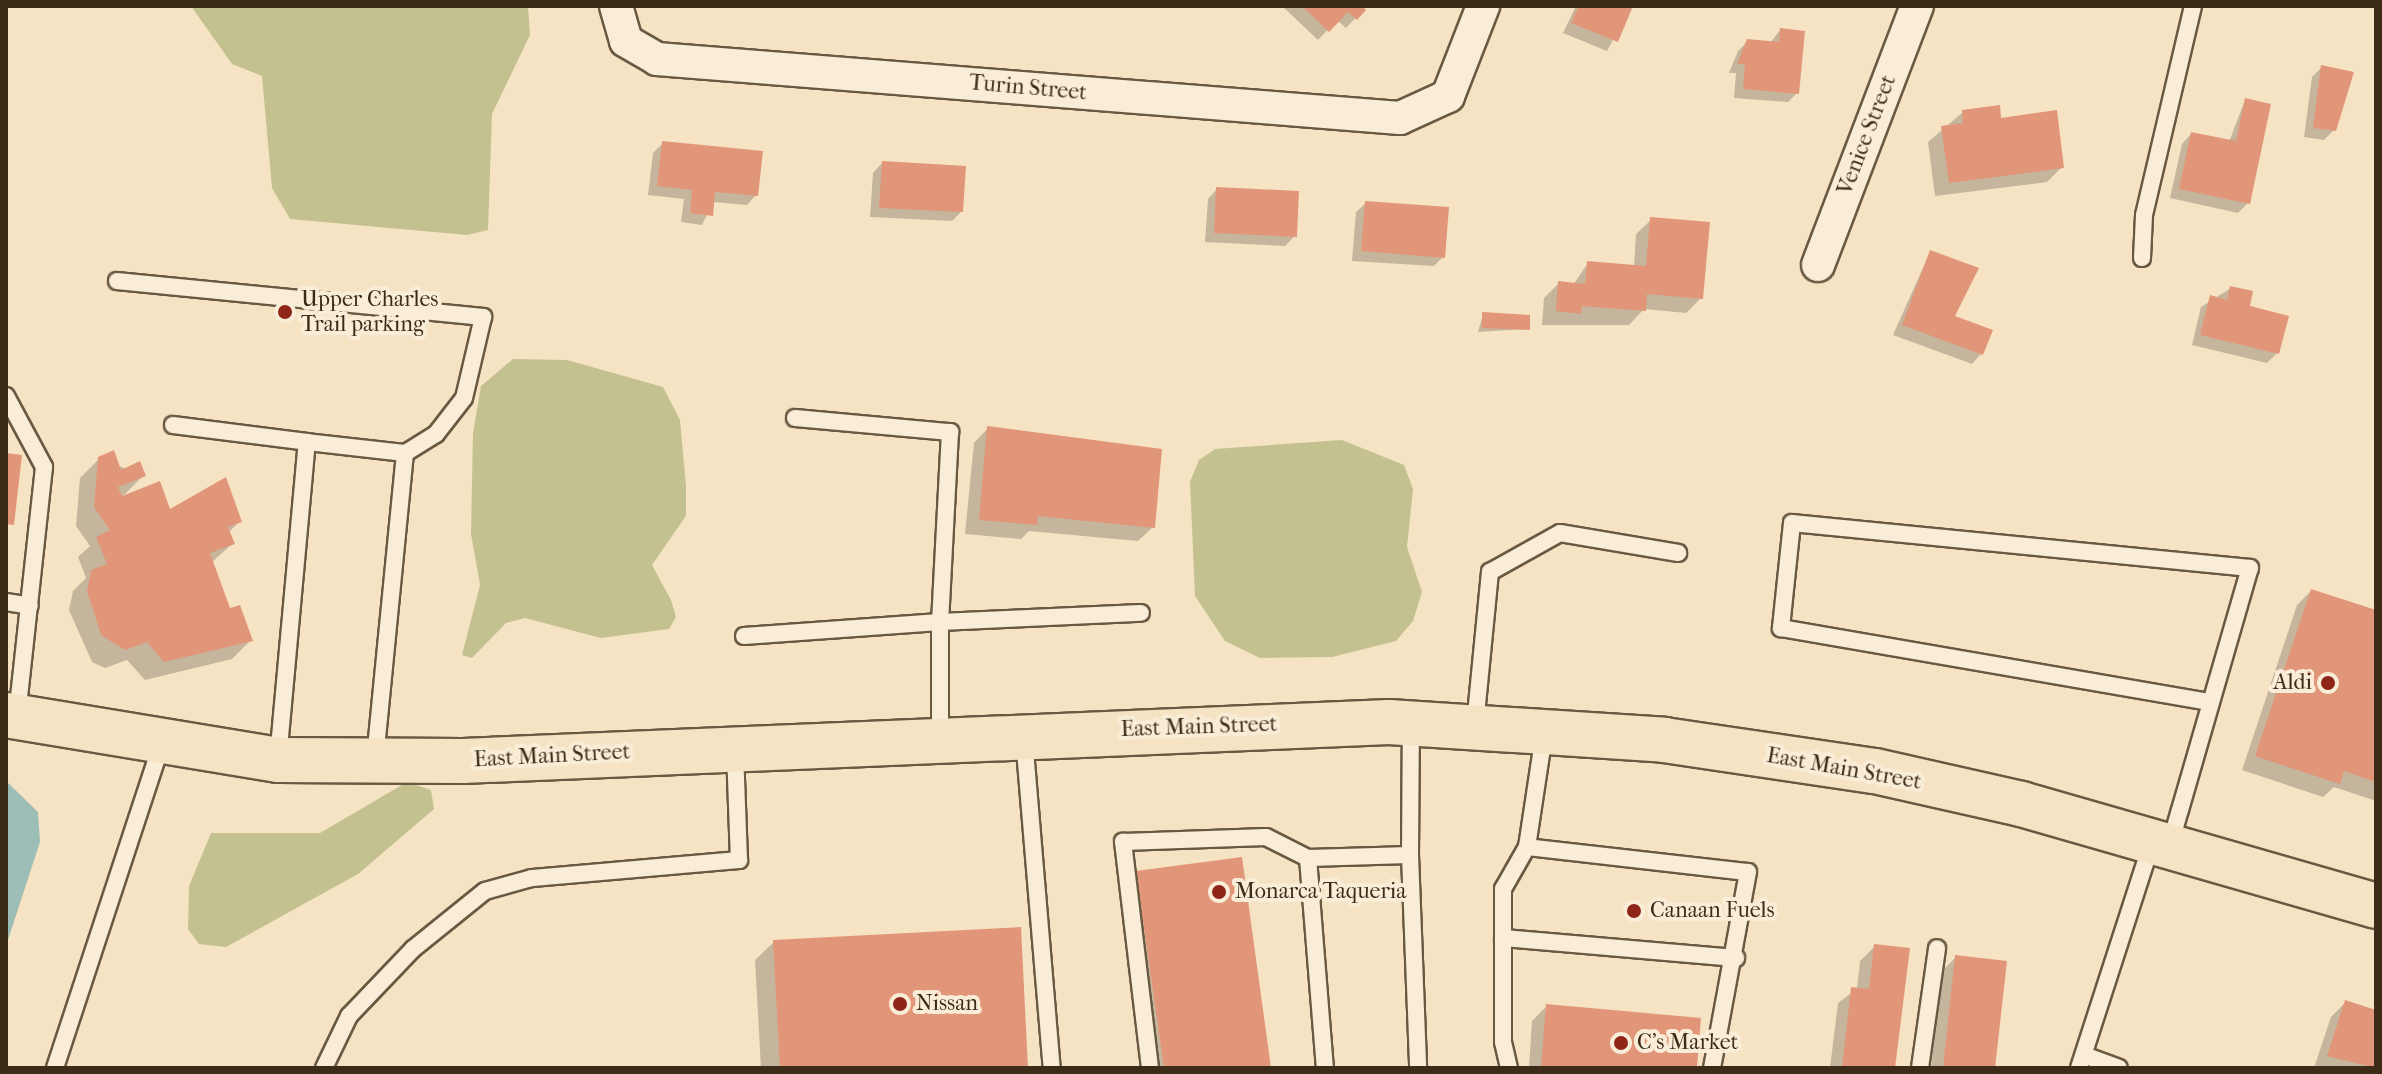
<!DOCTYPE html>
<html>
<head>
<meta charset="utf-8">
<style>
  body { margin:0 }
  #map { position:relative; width:2382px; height:1074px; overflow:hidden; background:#f6e3c3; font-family:"IM FELL French Canon",serif }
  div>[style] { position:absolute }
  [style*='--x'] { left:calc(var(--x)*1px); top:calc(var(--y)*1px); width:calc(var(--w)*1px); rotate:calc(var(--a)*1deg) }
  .green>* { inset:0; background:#c3c18f }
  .water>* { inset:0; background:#9dbeb6 }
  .shadow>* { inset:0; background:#0003 }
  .building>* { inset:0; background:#e29679 }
  .roads { filter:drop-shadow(2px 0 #6a5942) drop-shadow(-2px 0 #6a5942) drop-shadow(0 2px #6a5942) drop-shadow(0 -2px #6a5942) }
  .service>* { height:16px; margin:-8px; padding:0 8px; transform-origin:8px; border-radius:8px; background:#f9edd8 }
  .minor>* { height:32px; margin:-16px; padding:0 16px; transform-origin:16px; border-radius:16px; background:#f9edd8 }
  .primary>* { height:44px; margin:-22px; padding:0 22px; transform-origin:22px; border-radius:22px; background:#f6e3c3 }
  .dots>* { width:22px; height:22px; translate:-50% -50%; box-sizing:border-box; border:4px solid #f9edd8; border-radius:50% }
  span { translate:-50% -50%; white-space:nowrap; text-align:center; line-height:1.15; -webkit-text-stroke:8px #f9edd8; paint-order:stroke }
  .street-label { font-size:22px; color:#3b2b17 }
  .poi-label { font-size:22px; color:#3b2b17 }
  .left { translate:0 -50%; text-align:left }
  .right { translate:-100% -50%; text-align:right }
  .frame { position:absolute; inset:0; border:8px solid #3b2b17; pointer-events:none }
</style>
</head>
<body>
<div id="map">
  <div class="green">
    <div style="clip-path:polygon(191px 6px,528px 6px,530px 35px,492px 114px,488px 230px,467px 235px,290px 219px,272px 188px,262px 76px,232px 64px)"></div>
    <div style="clip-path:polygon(513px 359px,567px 360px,663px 387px,680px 420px,686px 486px,686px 516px,652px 565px,671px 600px,676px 617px,669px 629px,601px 638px,525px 618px,506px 623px,472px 658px,462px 655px,480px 585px,471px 534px,473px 433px,481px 386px)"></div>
    <div style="clip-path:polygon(1342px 440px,1404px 465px,1413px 489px,1407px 547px,1422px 592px,1413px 621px,1396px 641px,1332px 657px,1260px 658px,1225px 641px,1195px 596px,1190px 482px,1199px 460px,1215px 449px)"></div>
    <div style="clip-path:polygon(407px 782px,431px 790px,434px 809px,358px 874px,226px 947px,199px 944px,188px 929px,189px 886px,211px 833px,320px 833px)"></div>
  </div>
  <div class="water">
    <div style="clip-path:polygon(6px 781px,38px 812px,40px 842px,6px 946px)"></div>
  </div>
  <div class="shadow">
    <div style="clip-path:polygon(1282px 6px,1359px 6px,1363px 10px,1346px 28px,1337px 20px,1318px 40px)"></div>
    <div style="clip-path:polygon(1576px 6px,1631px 6px,1607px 51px,1563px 33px)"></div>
    <div style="clip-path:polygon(1780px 30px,1797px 93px,1788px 102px,1734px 98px,1736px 73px,1729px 73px,1738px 51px,1748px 41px,1770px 43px)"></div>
    <div style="clip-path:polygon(2322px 67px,2334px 130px,2324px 140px,2304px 137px,2312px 77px)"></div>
    <div style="clip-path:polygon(2245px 100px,2248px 203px,2238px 213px,2170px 198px,2182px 144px,2191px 134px,2229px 142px)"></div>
    <div style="clip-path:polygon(1963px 112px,1999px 120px,2062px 167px,2047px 182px,1935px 196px,1928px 142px)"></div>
    <div style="clip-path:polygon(663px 143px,756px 195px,747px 205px,713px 202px,702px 225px,681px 222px,684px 199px,648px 195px,653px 153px)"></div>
    <div style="clip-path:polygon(882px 163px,961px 212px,952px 221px,870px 217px,873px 173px)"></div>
    <div style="clip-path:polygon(1217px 189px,1295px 236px,1285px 246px,1205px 242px,1208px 199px)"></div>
    <div style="clip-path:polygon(1366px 203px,1443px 257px,1434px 266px,1352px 261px,1356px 212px)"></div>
    <div style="clip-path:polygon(1651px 220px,1701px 298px,1686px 313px,1644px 309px,1629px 325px,1542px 325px,1544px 298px,1559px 283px,1573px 285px,1588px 263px,1634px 267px,1636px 234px)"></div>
    <div style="clip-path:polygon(1930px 252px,1952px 317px,1981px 354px,1972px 364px,1893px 335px)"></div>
    <div style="clip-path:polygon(2231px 288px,2277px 353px,2267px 363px,2192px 345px,2201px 307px)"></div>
    <div style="clip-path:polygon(1483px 314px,1528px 329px,1478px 332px)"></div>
    <div style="clip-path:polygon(988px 428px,1153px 527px,1138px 541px,1029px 531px,1021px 539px,965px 534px,974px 443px)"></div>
    <div style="clip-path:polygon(99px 459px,144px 475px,120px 499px,168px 511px,225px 480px,240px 521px,228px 533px,233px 543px,211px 563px,229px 611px,251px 640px,232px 659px,145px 680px,127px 660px,105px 668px,92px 662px,69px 610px,73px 591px,86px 578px,78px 557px,90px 546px,76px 526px,80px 478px)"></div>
    <div style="clip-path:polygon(2311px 591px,2376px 613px,2376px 801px,2334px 787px,2323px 797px,2242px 770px,2297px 605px)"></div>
    <div style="clip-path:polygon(1137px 873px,1269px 1068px,1144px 1068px,1119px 892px)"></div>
    <div style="clip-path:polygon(774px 942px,1026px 1068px,761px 1068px,755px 960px)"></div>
    <div style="clip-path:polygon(1875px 946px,1893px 1068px,1830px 1068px,1838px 1003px,1857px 989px,1860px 961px)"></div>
    <div style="clip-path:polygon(1956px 957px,1993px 1068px,1931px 1068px,1941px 972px)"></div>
    <div style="clip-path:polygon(2346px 1002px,2376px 1012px,2376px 1068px,2314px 1068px,2331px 1017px)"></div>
    <div style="clip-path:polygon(1547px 1006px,1695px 1068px,1529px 1068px,1532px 1021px)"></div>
  </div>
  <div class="building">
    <div style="clip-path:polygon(1302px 6px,1362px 6px,1366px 10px,1357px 20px,1348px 12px,1329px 32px)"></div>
    <div style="clip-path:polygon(1579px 6px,1633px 6px,1618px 42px,1571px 23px)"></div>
    <div style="clip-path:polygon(1780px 28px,1805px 31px,1799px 94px,1743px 89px,1745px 64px,1737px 64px,1747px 39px,1779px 42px)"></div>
    <div style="clip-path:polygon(2321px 65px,2354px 72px,2336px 131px,2313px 128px)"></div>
    <div style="clip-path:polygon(2245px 98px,2271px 104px,2250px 204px,2179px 189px,2191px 132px,2236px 141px)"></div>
    <div style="clip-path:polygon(2000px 105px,2001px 118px,2057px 110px,2064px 168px,1949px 183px,1941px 126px,1963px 123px,1962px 110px)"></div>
    <div style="clip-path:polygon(662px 141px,763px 151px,758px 196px,715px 192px,713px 216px,690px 213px,692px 190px,657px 186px)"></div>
    <div style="clip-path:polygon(882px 161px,966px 166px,963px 212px,879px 208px)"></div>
    <div style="clip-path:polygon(1216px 187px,1299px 191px,1297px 237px,1214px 233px)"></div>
    <div style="clip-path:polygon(1365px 201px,1449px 207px,1445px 258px,1361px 251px)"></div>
    <div style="clip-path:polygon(1650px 217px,1710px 222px,1703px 299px,1647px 294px,1646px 311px,1582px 306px,1581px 314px,1556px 311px,1558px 281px,1585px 284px,1587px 261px,1646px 266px)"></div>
    <div style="clip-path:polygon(1930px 250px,1979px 268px,1955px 316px,1993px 330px,1983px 355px,1902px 325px)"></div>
    <div style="clip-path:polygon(2230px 286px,2253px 291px,2250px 306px,2289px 316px,2279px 354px,2200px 335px,2210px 295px,2227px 300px)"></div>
    <div style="clip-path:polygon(1482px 312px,1530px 315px,1530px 330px,1482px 328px)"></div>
    <div style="clip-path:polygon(987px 426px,1162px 449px,1155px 528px,1038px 516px,1037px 525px,979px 520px)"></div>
    <div style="clip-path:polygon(114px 450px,121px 470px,140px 461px,146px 476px,118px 487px,122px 496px,160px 481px,170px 509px,226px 477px,242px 522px,228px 527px,235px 544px,210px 553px,230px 608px,240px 605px,253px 641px,164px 662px,147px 642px,125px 650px,101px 635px,87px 591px,91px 570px,107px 564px,96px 537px,110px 530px,94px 507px,98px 457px)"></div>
    <div style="clip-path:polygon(6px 453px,22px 455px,14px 525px,6px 524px)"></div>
    <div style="clip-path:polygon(2311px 589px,2376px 610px,2376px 782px,2344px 771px,2340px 784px,2255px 756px)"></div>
    <div style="clip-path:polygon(1242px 857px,1271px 1068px,1164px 1068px,1136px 871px)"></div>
    <div style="clip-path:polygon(1021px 927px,1028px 1068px,780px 1068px,773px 940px)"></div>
    <div style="clip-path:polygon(1874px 944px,1910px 948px,1895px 1068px,1842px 1068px,1851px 987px,1869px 989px)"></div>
    <div style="clip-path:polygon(1955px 955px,2007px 961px,1995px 1068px,1943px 1068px)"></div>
    <div style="clip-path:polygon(2345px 1000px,2376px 1010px,2376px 1068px,2327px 1056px)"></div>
    <div style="clip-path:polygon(1546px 1004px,1701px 1018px,1697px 1068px,1541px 1068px)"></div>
  </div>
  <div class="roads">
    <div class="service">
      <div style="--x:2142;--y:258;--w:43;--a:-87.3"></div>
      <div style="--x:2144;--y:215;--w:215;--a:-76.8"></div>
      <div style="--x:117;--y:281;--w:368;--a:5.6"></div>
      <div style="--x:483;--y:317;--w:83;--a:103.2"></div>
      <div style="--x:464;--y:398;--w:46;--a:127.9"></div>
      <div style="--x:436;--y:434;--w:36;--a:148"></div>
      <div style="--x:6;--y:396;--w:81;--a:61.8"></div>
      <div style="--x:44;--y:467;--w:249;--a:96.2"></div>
      <div style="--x:795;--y:418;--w:156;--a:5.2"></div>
      <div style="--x:950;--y:432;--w:190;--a:93"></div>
      <div style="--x:940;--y:622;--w:201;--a:-2.6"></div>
      <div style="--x:173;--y:425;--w:135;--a:7.2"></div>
      <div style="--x:6;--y:602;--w:24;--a:9"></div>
      <div style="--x:744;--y:636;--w:196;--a:-4.1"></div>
      <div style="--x:940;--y:622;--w:115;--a:90"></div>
      <div style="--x:1475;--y:725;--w:154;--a:-84.4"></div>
      <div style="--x:1490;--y:572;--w:80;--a:-29.1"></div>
      <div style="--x:1560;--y:533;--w:120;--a:9.6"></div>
      <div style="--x:1024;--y:738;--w:331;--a:85.2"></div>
      <div style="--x:278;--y:759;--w:318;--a:-84.8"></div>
      <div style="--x:307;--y:442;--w:99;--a:6.4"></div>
      <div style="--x:405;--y:453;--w:307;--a:95.6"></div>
      <div style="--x:2171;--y:841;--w:32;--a:-74"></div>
      <div style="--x:2180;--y:810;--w:252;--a:-73.9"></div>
      <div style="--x:2250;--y:568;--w:460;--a:-174.4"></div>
      <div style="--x:1792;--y:523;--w:106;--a:96"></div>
      <div style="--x:1781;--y:628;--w:436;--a:9.8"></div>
      <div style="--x:1527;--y:847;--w:222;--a:6.5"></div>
      <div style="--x:1748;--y:872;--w:199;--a:100.4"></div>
      <div style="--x:1410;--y:855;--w:131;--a:-89.6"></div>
      <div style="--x:1308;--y:858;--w:102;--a:-1.7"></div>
      <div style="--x:1410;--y:855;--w:213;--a:87.8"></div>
      <div style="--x:1503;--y:938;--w:234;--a:4.9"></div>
      <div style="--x:2084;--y:1055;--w:37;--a:20"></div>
      <div style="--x:55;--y:1068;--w:340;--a:-71.8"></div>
      <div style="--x:324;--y:1068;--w:58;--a:-64.3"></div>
      <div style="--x:349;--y:1016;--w:93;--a:-46.3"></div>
      <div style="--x:413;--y:949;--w:92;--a:-38.9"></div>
      <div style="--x:485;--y:891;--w:49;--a:-15.5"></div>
      <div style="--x:532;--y:878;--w:208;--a:-5"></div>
      <div style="--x:739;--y:860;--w:110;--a:-92.1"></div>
      <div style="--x:1150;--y:1068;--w:228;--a:-96.8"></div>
      <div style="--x:1123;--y:842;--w:143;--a:-2"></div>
      <div style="--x:1266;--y:837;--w:47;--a:26.6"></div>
      <div style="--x:1308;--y:858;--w:211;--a:85.4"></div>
      <div style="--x:1509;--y:1068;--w:27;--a:-103"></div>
      <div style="--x:1503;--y:1042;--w:153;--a:-90"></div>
      <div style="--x:1503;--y:889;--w:48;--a:-60.3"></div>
      <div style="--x:1527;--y:847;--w:113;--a:-81.4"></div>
      <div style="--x:1920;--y:1068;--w:121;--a:-81.9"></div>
      <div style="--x:2079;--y:1068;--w:237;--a:-72.1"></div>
    </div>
    <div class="minor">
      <div style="--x:616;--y:6;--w:36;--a:74"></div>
      <div style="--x:626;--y:41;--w:36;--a:30"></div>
      <div style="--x:657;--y:59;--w:745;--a:4.54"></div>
      <div style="--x:1400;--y:118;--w:53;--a:-24.6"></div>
      <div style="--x:1448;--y:96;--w:97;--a:-68.7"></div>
      <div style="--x:1818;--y:265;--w:277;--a:-69.1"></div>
    </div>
    <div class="primary">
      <div style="--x:6;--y:715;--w:276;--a:9.4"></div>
      <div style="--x:278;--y:760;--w:185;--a:0.3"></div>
      <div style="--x:463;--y:761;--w:927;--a:-2.41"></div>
      <div style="--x:1389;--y:722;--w:276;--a:3.7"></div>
      <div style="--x:1664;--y:740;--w:213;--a:8.4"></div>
      <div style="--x:1875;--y:771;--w:150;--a:12.7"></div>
      <div style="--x:2021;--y:804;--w:369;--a:16"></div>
    </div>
  </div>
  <div class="dots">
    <div style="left:285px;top:312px;background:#8f2418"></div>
    <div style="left:2328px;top:683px;background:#8f2418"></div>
    <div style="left:1219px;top:892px;background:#8f2418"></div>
    <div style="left:1634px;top:911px;background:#8f2418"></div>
    <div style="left:900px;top:1004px;background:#8f2418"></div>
    <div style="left:1621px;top:1043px;background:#8f2418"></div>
  </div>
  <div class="street-label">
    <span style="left:1028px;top:88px;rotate:5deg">Turin Street</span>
    <span style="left:1867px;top:135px;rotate:-69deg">Venice Street</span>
    <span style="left:1199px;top:727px;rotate:-2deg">East Main Street</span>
    <span style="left:552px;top:756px;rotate:-3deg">East Main Street</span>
    <span style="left:1844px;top:769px;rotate:10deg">East Main Street</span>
  </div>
  <div class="poi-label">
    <span class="left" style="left:301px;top:312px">Upper Charles<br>Trail parking</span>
    <span class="right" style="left:2312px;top:683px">Aldi</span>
    <span class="left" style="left:1235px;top:892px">Monarca Taqueria</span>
    <span class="left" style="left:1650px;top:911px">Canaan Fuels</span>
    <span class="left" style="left:916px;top:1004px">Nissan</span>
    <span class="left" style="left:1637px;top:1043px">C's Market</span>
  </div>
  <div class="frame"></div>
</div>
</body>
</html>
